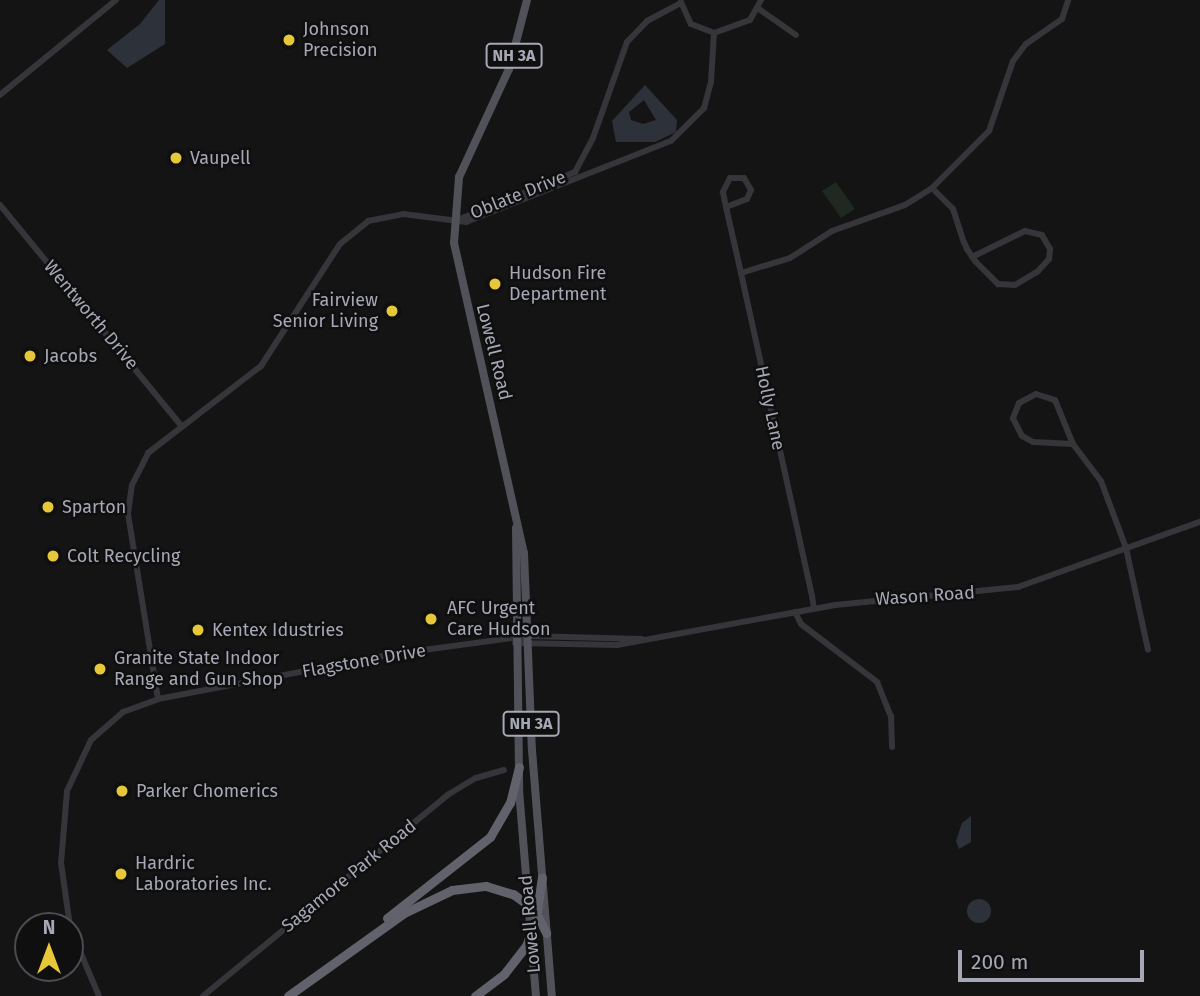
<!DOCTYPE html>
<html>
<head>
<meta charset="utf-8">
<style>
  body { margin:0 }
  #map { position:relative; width:1200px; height:996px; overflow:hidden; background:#141415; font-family:"Fira Sans",sans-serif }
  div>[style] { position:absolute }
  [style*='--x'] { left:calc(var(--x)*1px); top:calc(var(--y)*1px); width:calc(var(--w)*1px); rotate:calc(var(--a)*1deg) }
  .green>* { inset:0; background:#202822 }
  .water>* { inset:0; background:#2d323a }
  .round { border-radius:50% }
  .minor>* { height:6px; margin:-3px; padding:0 3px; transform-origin:3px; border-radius:3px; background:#35353a }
  .major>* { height:8px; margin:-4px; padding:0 4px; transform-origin:4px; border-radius:4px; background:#515259 }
  .highway>* { height:9px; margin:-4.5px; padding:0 4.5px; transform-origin:4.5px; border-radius:4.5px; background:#61626b }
  .dots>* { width:19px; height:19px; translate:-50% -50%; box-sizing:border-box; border:4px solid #0f0f10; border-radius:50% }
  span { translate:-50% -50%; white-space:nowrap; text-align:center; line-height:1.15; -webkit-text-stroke:5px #0f0f10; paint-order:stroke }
  .shield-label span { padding:2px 5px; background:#0f0f10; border:2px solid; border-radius:5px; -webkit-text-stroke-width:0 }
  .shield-label { font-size:16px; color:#a6a8b5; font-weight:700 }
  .poi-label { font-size:18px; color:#a6a8b5 }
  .left { translate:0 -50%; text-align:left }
  .right { translate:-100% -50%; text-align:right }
  .street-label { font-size:18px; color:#a6a8b5 }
  .north { position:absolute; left:14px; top:912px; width:70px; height:70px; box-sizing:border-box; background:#0f0f10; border:2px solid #4b4c52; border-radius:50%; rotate:0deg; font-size:19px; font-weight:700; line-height:28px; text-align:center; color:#a6a8b5 }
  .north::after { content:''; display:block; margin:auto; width:24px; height:32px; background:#e7c73a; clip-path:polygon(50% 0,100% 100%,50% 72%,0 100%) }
  .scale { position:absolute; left:958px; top:950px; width:186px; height:32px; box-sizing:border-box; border:4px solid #a6a8b5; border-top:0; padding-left:9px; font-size:21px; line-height:24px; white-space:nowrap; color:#a6a8b5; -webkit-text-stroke:5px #0f0f10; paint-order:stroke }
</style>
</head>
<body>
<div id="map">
  <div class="green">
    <div style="clip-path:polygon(836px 182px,855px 209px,841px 218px,822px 191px)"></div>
  </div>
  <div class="water">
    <div style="clip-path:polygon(159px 0,165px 0,165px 44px,127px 68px,107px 50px,140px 24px)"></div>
    <div style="clip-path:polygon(evenodd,645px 85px,677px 120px,676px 132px,655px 142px,616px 142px,612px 121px,645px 85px,644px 100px,656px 120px,643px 124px,631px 120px,629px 112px,644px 100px)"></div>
    <div style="clip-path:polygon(971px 816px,971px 842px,959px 849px,956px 841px,962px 823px)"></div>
    <div class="round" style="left:967px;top:899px;width:24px;height:24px"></div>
  </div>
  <div class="minor">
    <div style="--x:681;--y:2;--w:24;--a:66"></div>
    <div style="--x:691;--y:24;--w:25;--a:21"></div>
    <div style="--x:714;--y:33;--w:38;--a:-20"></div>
    <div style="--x:750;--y:20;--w:23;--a:-61"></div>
    <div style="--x:759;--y:9;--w:45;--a:35.1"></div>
    <div style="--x:0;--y:95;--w:150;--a:-39.3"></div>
    <div style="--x:932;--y:188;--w:30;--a:45"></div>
    <div style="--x:953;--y:209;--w:35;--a:72"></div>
    <div style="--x:964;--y:242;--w:8;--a:67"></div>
    <div style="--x:967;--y:249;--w:14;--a:56"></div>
    <div style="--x:975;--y:261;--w:33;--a:45"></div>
    <div style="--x:998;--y:284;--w:17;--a:3"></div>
    <div style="--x:1015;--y:285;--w:27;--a:-31"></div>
    <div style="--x:1038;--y:271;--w:16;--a:-47"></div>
    <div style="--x:1049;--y:259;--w:10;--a:-84"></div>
    <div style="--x:1050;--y:249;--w:16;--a:-120"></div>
    <div style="--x:1042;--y:235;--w:17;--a:-167"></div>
    <div style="--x:1025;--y:231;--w:59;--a:153.9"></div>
    <div style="--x:0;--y:205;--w:285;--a:50.6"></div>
    <div style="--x:726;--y:207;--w:22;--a:-21"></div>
    <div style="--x:747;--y:199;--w:10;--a:-66"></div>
    <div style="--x:751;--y:190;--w:14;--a:-120"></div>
    <div style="--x:744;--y:178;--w:14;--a:180"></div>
    <div style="--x:730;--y:178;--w:16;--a:117"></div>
    <div style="--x:723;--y:192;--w:15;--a:79"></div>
    <div style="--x:726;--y:207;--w:68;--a:77.2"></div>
    <div style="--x:741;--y:273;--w:331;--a:77.6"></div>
    <div style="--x:812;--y:596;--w:12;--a:81"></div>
    <div style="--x:455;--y:221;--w:130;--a:-22.2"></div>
    <div style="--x:575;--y:172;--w:38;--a:-62"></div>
    <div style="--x:593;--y:138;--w:102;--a:-70.5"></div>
    <div style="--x:627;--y:42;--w:29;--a:-46"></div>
    <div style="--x:647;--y:21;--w:38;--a:-28"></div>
    <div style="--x:741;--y:273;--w:51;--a:-17"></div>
    <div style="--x:790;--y:258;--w:50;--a:-32.7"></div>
    <div style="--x:832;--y:231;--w:77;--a:-19.6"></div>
    <div style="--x:905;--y:205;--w:32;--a:-32"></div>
    <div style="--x:932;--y:188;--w:81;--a:-45"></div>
    <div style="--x:989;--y:131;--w:74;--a:-71.1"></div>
    <div style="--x:1013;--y:61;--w:21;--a:-53"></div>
    <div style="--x:1026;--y:44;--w:44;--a:-34.8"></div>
    <div style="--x:1062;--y:19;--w:20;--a:-72"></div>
    <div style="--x:1073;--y:444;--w:40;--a:-177.1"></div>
    <div style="--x:1033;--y:442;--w:13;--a:-151"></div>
    <div style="--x:1022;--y:436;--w:20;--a:-117"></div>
    <div style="--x:1013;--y:418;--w:16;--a:-68"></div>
    <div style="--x:1019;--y:403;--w:19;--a:-28"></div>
    <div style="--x:1036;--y:394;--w:20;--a:18"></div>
    <div style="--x:1055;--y:400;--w:48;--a:67.8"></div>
    <div style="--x:1073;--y:444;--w:46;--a:52.9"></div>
    <div style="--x:1101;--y:481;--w:72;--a:69.5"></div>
    <div style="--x:1126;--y:548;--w:104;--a:77.8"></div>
    <div style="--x:795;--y:612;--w:13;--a:63"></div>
    <div style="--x:801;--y:624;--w:96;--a:37.3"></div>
    <div style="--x:877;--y:682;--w:37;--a:68"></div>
    <div style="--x:891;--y:716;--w:31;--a:88"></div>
    <div style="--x:515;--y:643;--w:102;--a:1.1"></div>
    <div style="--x:617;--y:645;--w:222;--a:-10.4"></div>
    <div style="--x:835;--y:605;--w:184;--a:-5.6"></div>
    <div style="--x:1018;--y:587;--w:193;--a:-19.7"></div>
    <div style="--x:158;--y:699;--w:188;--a:-99.2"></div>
    <div style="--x:128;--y:513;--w:28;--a:-82"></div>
    <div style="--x:132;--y:485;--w:36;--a:-63"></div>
    <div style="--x:148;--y:453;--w:143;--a:-37.6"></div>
    <div style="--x:261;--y:366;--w:145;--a:-57.1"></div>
    <div style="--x:340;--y:244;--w:36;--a:-39"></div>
    <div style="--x:368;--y:221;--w:36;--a:-11"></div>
    <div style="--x:403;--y:214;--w:64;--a:7.2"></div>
    <div style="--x:466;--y:222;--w:220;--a:-21.6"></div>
    <div style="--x:671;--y:141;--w:47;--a:-45"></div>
    <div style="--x:704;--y:108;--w:27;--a:-75"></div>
    <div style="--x:711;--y:82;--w:49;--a:-86.5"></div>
    <div style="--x:70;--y:926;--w:64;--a:-98.1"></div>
    <div style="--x:61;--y:863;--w:72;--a:-85.2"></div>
    <div style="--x:67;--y:791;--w:56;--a:-64.8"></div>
    <div style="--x:91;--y:740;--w:43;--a:-41.2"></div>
    <div style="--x:123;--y:712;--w:37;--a:-20"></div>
    <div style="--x:158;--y:699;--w:240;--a:-10.8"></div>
    <div style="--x:394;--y:654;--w:135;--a:-7.7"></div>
    <div style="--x:528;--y:636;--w:114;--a:1.5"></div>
    <div style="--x:70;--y:928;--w:74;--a:66.9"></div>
    <div style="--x:203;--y:996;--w:318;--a:-39.4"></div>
    <div style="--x:449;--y:794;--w:31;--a:-31"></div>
    <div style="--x:476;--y:778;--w:29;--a:-16"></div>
  </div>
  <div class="major">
    <div style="--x:527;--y:0;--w:71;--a:104.6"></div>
    <div style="--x:509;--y:69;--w:119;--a:114.8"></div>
    <div style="--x:459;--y:177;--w:66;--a:94.3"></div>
    <div style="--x:454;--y:243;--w:318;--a:77.3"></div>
    <div style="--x:524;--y:553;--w:197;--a:87.7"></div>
    <div style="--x:532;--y:750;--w:247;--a:85.4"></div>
    <div style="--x:516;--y:528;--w:262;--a:89.3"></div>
    <div style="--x:519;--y:790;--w:207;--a:85.3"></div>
  </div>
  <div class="highway">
    <div style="--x:387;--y:918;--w:131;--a:-38.2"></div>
    <div style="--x:490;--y:837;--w:39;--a:-60"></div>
    <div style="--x:510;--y:803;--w:37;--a:-76"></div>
    <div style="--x:288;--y:996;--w:143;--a:-35.6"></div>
    <div style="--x:404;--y:913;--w:53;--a:-25.6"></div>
    <div style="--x:452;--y:890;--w:34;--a:-7"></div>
    <div style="--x:486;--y:886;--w:28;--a:17"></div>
    <div style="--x:513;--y:894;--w:26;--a:36"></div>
    <div style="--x:534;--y:909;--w:27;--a:63"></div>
    <div style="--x:475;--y:996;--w:36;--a:-37"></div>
    <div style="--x:504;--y:974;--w:36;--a:-52"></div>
    <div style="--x:526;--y:946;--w:30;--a:-70"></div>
    <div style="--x:536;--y:918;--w:41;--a:-81.7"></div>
  </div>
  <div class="dots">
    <div style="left:289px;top:40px;background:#e7c73a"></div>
    <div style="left:176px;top:158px;background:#e7c73a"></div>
    <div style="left:495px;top:284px;background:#e7c73a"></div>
    <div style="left:392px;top:311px;background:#e7c73a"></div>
    <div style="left:30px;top:356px;background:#e7c73a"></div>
    <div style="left:48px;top:507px;background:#e7c73a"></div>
    <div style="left:53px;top:556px;background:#e7c73a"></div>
    <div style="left:431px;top:619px;background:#e7c73a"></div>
    <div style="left:198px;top:630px;background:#e7c73a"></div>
    <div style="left:100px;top:669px;background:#e7c73a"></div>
    <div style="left:122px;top:791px;background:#e7c73a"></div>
    <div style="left:121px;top:874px;background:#e7c73a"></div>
  </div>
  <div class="shield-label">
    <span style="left:514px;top:56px">NH 3A</span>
    <span style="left:531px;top:724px">NH 3A</span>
  </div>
  <div class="poi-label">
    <span class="left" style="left:303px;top:40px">Johnson<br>Precision</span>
    <span class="left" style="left:190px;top:158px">Vaupell</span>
    <span class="left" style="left:509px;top:284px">Hudson Fire<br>Department</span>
    <span class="right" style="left:378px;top:311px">Fairview<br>Senior Living</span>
    <span class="left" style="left:44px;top:356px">Jacobs</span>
    <span class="left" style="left:62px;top:507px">Sparton</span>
    <span class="left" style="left:67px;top:556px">Colt Recycling</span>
    <span class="left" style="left:447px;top:619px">AFC Urgent<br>Care Hudson</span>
    <span class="left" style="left:212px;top:630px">Kentex Idustries</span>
    <span class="left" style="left:114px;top:669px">Granite State Indoor<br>Range and Gun Shop</span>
    <span class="left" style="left:136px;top:791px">Parker Chomerics</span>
    <span class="left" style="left:135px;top:874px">Hardric<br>Laboratories Inc.</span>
  </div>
  <div class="street-label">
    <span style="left:518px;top:195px;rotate:-22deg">Oblate Drive</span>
    <span style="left:91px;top:315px;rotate:50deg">Wentworth Drive</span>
    <span style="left:494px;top:352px;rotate:76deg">Lowell Road</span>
    <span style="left:770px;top:408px;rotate:78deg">Holly Lane</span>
    <span style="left:925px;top:596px;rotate:-4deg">Wason Road</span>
    <span style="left:364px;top:661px;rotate:-10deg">Flagstone Drive</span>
    <span style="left:349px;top:876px;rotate:-39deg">Sagamore Park Road</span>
    <span style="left:530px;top:924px;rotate:-95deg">Lowell Road</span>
  </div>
  <div class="north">N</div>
  <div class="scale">200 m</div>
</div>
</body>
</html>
